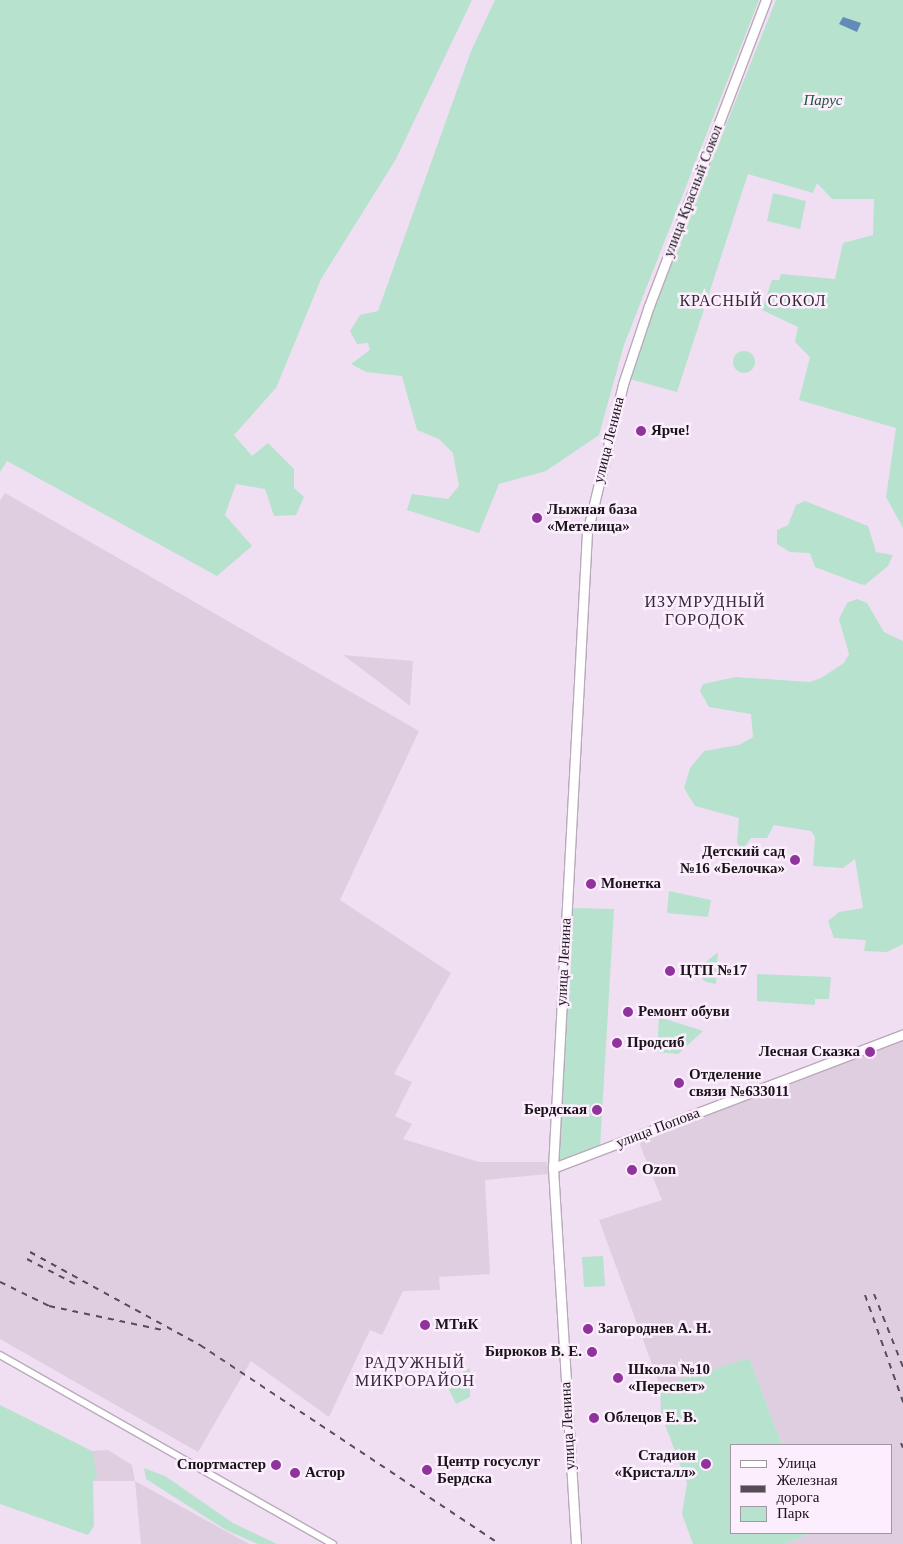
<!DOCTYPE html>
<html>
<head>
<meta charset="utf-8">
<style>
  body { margin:0 }
  #map { position:relative; width:903px; height:1544px; overflow:hidden; background:#f0dff2; font-family:"Times New Roman",serif }
  div>[style] { position:absolute }
  [style*='--x'] { left:calc(var(--x)*1px); top:calc(var(--y)*1px); width:calc(var(--w)*1px); rotate:calc(var(--a)*1deg) }
  .industrial>* { inset:0; background:#decee0 }
  .green>* { inset:0; background:#b7e2cd }
  .round { border-radius:50% }
  .water>* { inset:0; background:#628cb7 }
  .roads { filter:drop-shadow(1px 0 #b9a9bb) drop-shadow(-1px 0 #b9a9bb) drop-shadow(0 1px #b9a9bb) drop-shadow(0 -1px #b9a9bb) }
  .street>* { height:6px; margin:-3px; padding:0 3px; transform-origin:3px; border-radius:3px; background:#fff }
  .secondary>* { height:9px; margin:-4.5px; padding:0 4.5px; transform-origin:4.5px; border-radius:4.5px; background:#fff }
  .rail>* { height:2px; margin-top:-1px; transform-origin:0; background:repeating-linear-gradient(90deg,#554c56 0 6px,transparent 0 12px) }
  .dots>* { width:14px; height:14px; translate:-50% -50%; box-sizing:border-box; border:2px solid #fceefd; border-radius:50% }
  span { translate:-50% -50%; white-space:nowrap; text-align:center; line-height:1.15; -webkit-text-stroke:5px #fceefd; paint-order:stroke }
  .park-label { font-size:15px; color:#21543f; font-style:italic }
  .street-label { font-size:15px; color:#19131a }
  .poi-label { font-size:15px; color:#19131a; font-weight:700 }
  .left { translate:0 -50%; text-align:left }
  .right { translate:-100% -50%; text-align:right }
  .neighbourhood-label { font-size:16px; color:#352836; letter-spacing:1px }
  .legend { position:absolute; left:730px; top:1444px; width:162px; height:90px; box-sizing:border-box; background:#fceefd; border:1px solid #a196a2; margin:0; padding:6px 9px; list-style:none; font-size:15px; color:#19131a }
  .legend li { display:flex; align-items:center; gap:10px; height:25px }
  .legend b { width:25px; border:1px solid #a196a2 }
</style>
</head>
<body>
<div id="map">
  <div class="industrial">
    <div style="clip-path:polygon(5px 493px,419px 731px,340px 900px,451px 973px,394px 1074px,412px 1082px,395px 1116px,412px 1124px,403px 1139px,479px 1162px,547px 1162px,548px 1174px,485px 1180px,490px 1274px,439px 1277px,440px 1290px,403px 1291px,382px 1335px,370px 1330px,329px 1417px,251px 1361px,198px 1452px,0 1339px,0 501px)"></div>
    <div style="clip-path:polygon(343px 655px,413px 661px,410px 706px,387px 688px)"></div>
    <div style="clip-path:polygon(903px 1038px,903px 1544px,784px 1544px,811px 1533px,892px 1533px,892px 1445px,782px 1445px,749px 1358px,660px 1386px,599px 1220px,662px 1200px,640px 1145px,642px 1139px)"></div>
    <div style="clip-path:polygon(108px 1450px,132px 1465px,135px 1481px,249px 1544px,141px 1544px,135px 1481px,93px 1481px,92px 1451px)"></div>
  </div>
  <div class="green">
    <div style="clip-path:polygon(0 0,472px 0,396px 159px,321px 279px,276px 388px,234px 435px,252px 456px,268px 443px,294px 469px,294px 488px,304px 497px,296px 515px,274px 516px,265px 489px,236px 484px,225px 515px,252px 546px,217px 576px,7px 461px,0 472px)"></div>
    <div style="clip-path:polygon(495px 0,759px 0,624px 345px,599px 435px,546px 471px,499px 484px,479px 533px,407px 510px,412px 494px,448px 499px,459px 486px,453px 453px,439px 439px,417px 430px,402px 376px,366px 372px,351px 364px,370px 350px,368px 343px,357px 344px,350px 331px,360px 315px,378px 311px,471px 51px)"></div>
    <div style="clip-path:polygon(776px 0,903px 0,903px 528px,886px 497px,896px 428px,799px 400px,810px 357px,795px 342px,798px 327px,762px 310px,772px 280px,779px 280px,781px 274px,835px 279px,843px 243px,873px 235px,874px 199px,832px 199px,817px 183px,813px 193px,748px 174px,677px 392px,630px 379px,669px 267px)"></div>
    <div style="clip-path:polygon(773px 193px,806px 201px,800px 229px,767px 221px)"></div>
    <div class="round" style="left:733px;top:351px;width:22px;height:22px"></div>
    <div style="clip-path:polygon(805px 501px,868px 526px,876px 552px,893px 555px,888px 566px,865px 585px,860px 584px,815px 567px,810px 553px,790px 552px,777px 544px,777px 530px,788px 525px,796px 505px)"></div>
    <div style="clip-path:polygon(857px 599px,867px 603px,884px 632px,903px 641px,903px 944px,887px 952px,864px 951px,866px 940px,834px 938px,828px 921px,839px 912px,863px 908px,855px 859px,843px 868px,813px 866px,815px 837px,811px 831px,774px 825px,767px 838px,751px 838px,742px 850px,737px 843px,739px 818px,695px 806px,684px 788px,690px 768px,704px 751px,739px 745px,753px 737px,751px 714px,709px 707px,700px 691px,703px 684px,736px 677px,810px 682px,821px 678px,844px 663px,849px 654px,839px 619px,847px 603px)"></div>
    <div style="clip-path:polygon(669px 891px,711px 900px,708px 917px,667px 913px)"></div>
    <div style="clip-path:polygon(572px 908px,614px 909px,600px 1147px,558px 1162px)"></div>
    <div style="clip-path:polygon(718px 952px,716px 984px,706px 982px,694px 972px)"></div>
    <div style="clip-path:polygon(757px 974px,831px 977px,829px 999px,815px 999px,815px 1005px,757px 1001px)"></div>
    <div style="clip-path:polygon(659px 1017px,703px 1031px,678px 1054px,657px 1052px)"></div>
    <div style="clip-path:polygon(603px 1256px,605px 1286px,584px 1287px,582px 1257px)"></div>
    <div style="clip-path:polygon(749px 1358px,782px 1445px,732px 1445px,732px 1533px,811px 1533px,784px 1544px,693px 1544px,682px 1514px,687px 1483px,661px 1414px,660px 1386px)"></div>
    <div style="clip-path:polygon(470px 1368px,470px 1397px,456px 1404px,445px 1382px)"></div>
    <div style="clip-path:polygon(0 1405px,92px 1451px,97px 1476px,93px 1481px,94px 1526px,88px 1535px,0 1504px)"></div>
    <div style="clip-path:polygon(144px 1468px,165px 1476px,233px 1523px,277px 1544px,258px 1544px,226px 1530px,146px 1479px)"></div>
  </div>
  <div class="water">
    <div style="clip-path:polygon(843px 17px,861px 23px,857px 32px,839px 24px)"></div>
  </div>
  <div class="roads">
    <div class="street">
      <div style="--x:0;--y:1355;--w:383;--a:29.6"></div>
    </div>
    <div class="secondary">
      <div style="--x:553;--y:1168;--w:375;--a:-20.9"></div>
      <div style="--x:576;--y:1544;--w:377;--a:-93.5"></div>
      <div style="--x:553;--y:1168;--w:636;--a:-86.94"></div>
      <div style="--x:587;--y:533;--w:153;--a:-76.4"></div>
      <div style="--x:623;--y:384;--w:82;--a:-71.6"></div>
      <div style="--x:649;--y:306;--w:328;--a:-69.1"></div>
    </div>
  </div>
  <div class="rail">
    <div style="--x:30;--y:1252;--w:194;--a:28.7"></div>
    <div style="--x:200;--y:1345;--w:359;--a:33.6"></div>
    <div style="--x:27;--y:1259;--w:54;--a:27.5"></div>
    <div style="--x:0;--y:1282;--w:55;--a:26.1"></div>
    <div style="--x:49;--y:1306;--w:116;--a:11.9"></div>
    <div style="--x:874;--y:1294;--w:79;--a:68.3"></div>
    <div style="--x:865;--y:1295;--w:114;--a:70.4"></div>
    <div style="--x:901;--y:1443;--w:5;--a:68"></div>
  </div>
  <div class="dots">
    <div style="left:641px;top:431px;background:#90339d"></div>
    <div style="left:537px;top:518px;background:#90339d"></div>
    <div style="left:795px;top:860px;background:#90339d"></div>
    <div style="left:591px;top:884px;background:#90339d"></div>
    <div style="left:670px;top:971px;background:#90339d"></div>
    <div style="left:628px;top:1012px;background:#90339d"></div>
    <div style="left:617px;top:1043px;background:#90339d"></div>
    <div style="left:870px;top:1052px;background:#90339d"></div>
    <div style="left:679px;top:1083px;background:#90339d"></div>
    <div style="left:597px;top:1110px;background:#90339d"></div>
    <div style="left:632px;top:1170px;background:#90339d"></div>
    <div style="left:425px;top:1325px;background:#90339d"></div>
    <div style="left:588px;top:1329px;background:#90339d"></div>
    <div style="left:592px;top:1352px;background:#90339d"></div>
    <div style="left:618px;top:1378px;background:#90339d"></div>
    <div style="left:594px;top:1418px;background:#90339d"></div>
    <div style="left:706px;top:1464px;background:#90339d"></div>
    <div style="left:276px;top:1465px;background:#90339d"></div>
    <div style="left:427px;top:1470px;background:#90339d"></div>
    <div style="left:295px;top:1473px;background:#90339d"></div>
  </div>
  <div class="park-label">
    <span style="left:823px;top:101px">Парус</span>
  </div>
  <div class="street-label">
    <span style="left:693px;top:191px;rotate:-69deg">улица Красный Сокол</span>
    <span style="left:609px;top:440px;rotate:-76deg">улица Ленина</span>
    <span style="left:564px;top:962px;rotate:-87deg">улица Ленина</span>
    <span style="left:658px;top:1128px;rotate:-21deg">улица Попова</span>
    <span style="left:568px;top:1426px;rotate:-93deg">улица Ленина</span>
  </div>
  <div class="poi-label">
    <span class="left" style="left:651px;top:431px">Ярче!</span>
    <span class="left" style="left:547px;top:518px">Лыжная база<br>«Метелица»</span>
    <span class="right" style="left:785px;top:860px">Детский сад<br>№16 «Белочка»</span>
    <span class="left" style="left:601px;top:884px">Монетка</span>
    <span class="left" style="left:680px;top:971px">ЦТП №17</span>
    <span class="left" style="left:638px;top:1012px">Ремонт обуви</span>
    <span class="left" style="left:627px;top:1043px">Продсиб</span>
    <span class="right" style="left:860px;top:1052px">Лесная Сказка</span>
    <span class="left" style="left:689px;top:1083px">Отделение<br>связи №633011</span>
    <span class="right" style="left:587px;top:1110px">Бердская</span>
    <span class="left" style="left:642px;top:1170px">Ozon</span>
    <span class="left" style="left:435px;top:1325px">МТиК</span>
    <span class="left" style="left:598px;top:1329px">Загороднев А. Н.</span>
    <span class="right" style="left:582px;top:1352px">Бирюков В. Е.</span>
    <span class="left" style="left:628px;top:1378px">Школа №10<br>«Пересвет»</span>
    <span class="left" style="left:604px;top:1418px">Облецов Е. В.</span>
    <span class="right" style="left:696px;top:1464px">Стадион<br>«Кристалл»</span>
    <span class="left" style="left:437px;top:1470px">Центр госуслуг<br>Бердска</span>
    <span class="right" style="left:266px;top:1465px">Спортмастер</span>
    <span class="left" style="left:305px;top:1473px">Астор</span>
  </div>
  <div class="neighbourhood-label">
    <span style="left:753px;top:301px">КРАСНЫЙ СОКОЛ</span>
    <span style="left:705px;top:611px">ИЗУМРУДНЫЙ<br>ГОРОДОК</span>
    <span style="left:415px;top:1372px">РАДУЖНЫЙ<br>МИКРОРАЙОН</span>
  </div>
  <ul class="legend">
  <li><b style="height:6px;background:#fff"></b>Улица</li>
  <li><b style="height:6px;background:#554c56"></b>Железная дорога</li>
  <li><b style="height:14px;background:#b7e2cd"></b>Парк</li>
  </ul>
</div>
</body>
</html>
